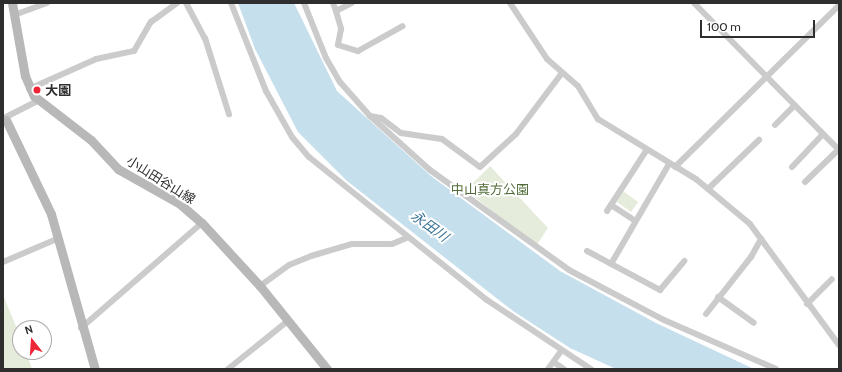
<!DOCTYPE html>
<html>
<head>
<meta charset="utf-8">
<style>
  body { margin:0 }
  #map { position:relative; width:842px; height:372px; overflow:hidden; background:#fff; font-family:Cabin,"Noto Sans JP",sans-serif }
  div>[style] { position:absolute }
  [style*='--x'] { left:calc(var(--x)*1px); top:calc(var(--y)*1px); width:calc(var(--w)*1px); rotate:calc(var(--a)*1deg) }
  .green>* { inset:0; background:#e5ecdb }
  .water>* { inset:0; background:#c6dfed }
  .street>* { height:6px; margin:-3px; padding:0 3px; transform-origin:3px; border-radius:3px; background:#cbcbcb }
  .secondary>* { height:9px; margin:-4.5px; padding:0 4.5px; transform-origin:4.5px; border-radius:4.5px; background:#b8b8b8 }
  .dots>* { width:11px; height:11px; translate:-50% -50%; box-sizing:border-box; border:2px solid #fff; border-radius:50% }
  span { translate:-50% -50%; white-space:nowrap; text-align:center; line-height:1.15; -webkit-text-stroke:4px #fff; paint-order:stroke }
  .poi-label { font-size:13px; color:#2e2e2e; font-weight:700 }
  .left { translate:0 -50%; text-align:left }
  .street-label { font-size:13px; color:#2e2e2e }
  .park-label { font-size:13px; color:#526c39 }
  .water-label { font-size:14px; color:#387295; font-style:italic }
  .frame { position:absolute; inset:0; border:4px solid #2e2e2e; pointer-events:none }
  .north { position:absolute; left:12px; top:320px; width:40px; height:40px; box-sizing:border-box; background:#fff; border:1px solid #ababab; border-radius:50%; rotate:343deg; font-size:11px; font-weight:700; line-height:16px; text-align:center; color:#2e2e2e }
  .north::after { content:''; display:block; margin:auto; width:14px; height:18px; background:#ef2638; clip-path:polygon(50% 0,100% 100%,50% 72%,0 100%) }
  .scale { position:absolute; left:700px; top:20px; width:115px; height:18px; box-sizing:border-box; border:2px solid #2e2e2e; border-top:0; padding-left:5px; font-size:12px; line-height:14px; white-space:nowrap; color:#2e2e2e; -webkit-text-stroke:3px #fff; paint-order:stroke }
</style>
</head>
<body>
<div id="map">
  <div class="green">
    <div style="clip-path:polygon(490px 166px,548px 228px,536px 246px,466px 190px)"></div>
    <div style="clip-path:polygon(623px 191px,638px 202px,631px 212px,617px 202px)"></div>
    <div style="clip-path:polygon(3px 295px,20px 336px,20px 352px,26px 352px,32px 369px,3px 369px)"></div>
  </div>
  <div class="water">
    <div style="clip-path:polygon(238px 3px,294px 3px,337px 91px,431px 176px,560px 271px,656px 323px,754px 369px,616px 369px,570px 348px,513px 311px,347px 181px,298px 132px,255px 49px)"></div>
  </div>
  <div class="street">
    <div style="--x:186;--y:3;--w:40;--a:62"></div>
    <div style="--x:205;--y:38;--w:80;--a:72.5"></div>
    <div style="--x:231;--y:3;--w:95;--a:68.3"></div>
    <div style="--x:266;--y:91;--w:53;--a:60.5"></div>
    <div style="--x:292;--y:137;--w:26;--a:50"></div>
    <div style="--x:309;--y:157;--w:228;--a:38.8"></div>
    <div style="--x:487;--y:300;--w:125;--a:33.6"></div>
    <div style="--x:304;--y:3;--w:59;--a:68.2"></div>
    <div style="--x:326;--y:58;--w:28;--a:60"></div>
    <div style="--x:340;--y:82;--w:45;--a:48.6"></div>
    <div style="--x:370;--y:116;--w:81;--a:42"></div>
    <div style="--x:430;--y:170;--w:171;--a:35.7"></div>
    <div style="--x:569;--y:270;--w:107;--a:27.8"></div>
    <div style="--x:664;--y:320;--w:122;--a:23.6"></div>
    <div style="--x:333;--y:3;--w:9;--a:69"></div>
    <div style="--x:336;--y:11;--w:18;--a:-27"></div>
    <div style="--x:510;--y:3;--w:67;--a:56.5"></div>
    <div style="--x:547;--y:59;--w:41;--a:41.1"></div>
    <div style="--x:578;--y:86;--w:39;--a:59"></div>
    <div style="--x:598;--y:119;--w:115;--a:31.5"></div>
    <div style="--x:696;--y:179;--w:70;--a:39.8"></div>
    <div style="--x:750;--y:224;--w:150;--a:53.7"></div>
    <div style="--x:694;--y:3;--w:206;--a:45.4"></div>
    <div style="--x:336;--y:11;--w:19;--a:74"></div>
    <div style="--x:341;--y:29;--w:16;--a:101"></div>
    <div style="--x:338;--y:45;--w:21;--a:17"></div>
    <div style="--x:358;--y:51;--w:51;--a:-29.1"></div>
    <div style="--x:14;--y:15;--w:35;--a:-20"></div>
    <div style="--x:29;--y:89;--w:73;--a:-24.1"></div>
    <div style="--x:96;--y:59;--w:39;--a:-12"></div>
    <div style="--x:134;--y:51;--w:34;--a:-60"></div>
    <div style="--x:151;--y:22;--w:32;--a:-36"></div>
    <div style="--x:370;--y:116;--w:11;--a:10"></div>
    <div style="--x:381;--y:118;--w:25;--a:37"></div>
    <div style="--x:401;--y:133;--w:41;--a:8.3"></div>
    <div style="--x:442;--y:139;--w:47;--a:36.4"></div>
    <div style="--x:480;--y:167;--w:49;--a:-42.5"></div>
    <div style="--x:516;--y:134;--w:76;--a:-53"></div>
    <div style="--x:4;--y:118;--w:38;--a:-27"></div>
    <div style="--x:775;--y:125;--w:28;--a:-45"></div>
    <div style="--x:675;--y:167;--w:231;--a:-44.6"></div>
    <div style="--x:792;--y:167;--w:45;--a:-46.8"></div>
    <div style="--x:805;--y:182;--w:46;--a:-44.1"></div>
    <div style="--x:708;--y:189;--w:71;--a:-43.9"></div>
    <div style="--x:611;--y:205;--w:27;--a:33"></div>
    <div style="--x:607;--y:211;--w:72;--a:-57"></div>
    <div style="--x:587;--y:251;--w:83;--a:28.1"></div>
    <div style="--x:660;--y:290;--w:38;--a:-50"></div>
    <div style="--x:3;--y:262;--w:61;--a:-23.2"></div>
    <div style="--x:611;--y:264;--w:116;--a:-59.9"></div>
    <div style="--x:260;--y:286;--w:36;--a:-36"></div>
    <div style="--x:289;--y:265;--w:24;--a:-22"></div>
    <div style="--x:311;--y:256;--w:43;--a:-16.3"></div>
    <div style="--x:352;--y:244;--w:40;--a:0"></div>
    <div style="--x:392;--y:244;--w:15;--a:-23"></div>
    <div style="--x:718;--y:297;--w:44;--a:35.8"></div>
    <div style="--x:807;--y:304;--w:35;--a:-45"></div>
    <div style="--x:706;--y:314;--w:73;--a:-51.7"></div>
    <div style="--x:751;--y:257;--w:21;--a:-61"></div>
    <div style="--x:81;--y:328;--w:160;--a:-41"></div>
    <div style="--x:555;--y:363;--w:11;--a:34"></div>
    <div style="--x:228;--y:369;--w:78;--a:-38.8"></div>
    <div style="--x:548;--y:369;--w:22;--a:-54"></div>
  </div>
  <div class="secondary">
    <div style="--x:12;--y:3;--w:74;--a:79.9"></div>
    <div style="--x:25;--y:76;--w:22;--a:66"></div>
    <div style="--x:34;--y:96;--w:72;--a:37.7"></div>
    <div style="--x:91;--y:140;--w:40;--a:47"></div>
    <div style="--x:118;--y:169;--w:71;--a:29.4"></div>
    <div style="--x:180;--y:204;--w:29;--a:41"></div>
    <div style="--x:202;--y:223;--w:86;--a:47.4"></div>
    <div style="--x:260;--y:286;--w:107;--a:51.1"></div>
    <div style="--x:6;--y:120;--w:104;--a:64.4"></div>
    <div style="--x:51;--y:214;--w:161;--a:74.2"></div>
  </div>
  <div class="dots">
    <div style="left:37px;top:90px;background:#ef2638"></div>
  </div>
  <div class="poi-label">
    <span class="left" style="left:45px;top:90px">大園</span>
  </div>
  <div class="street-label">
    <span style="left:161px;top:180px;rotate:32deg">小山田谷山線</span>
  </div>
  <div class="park-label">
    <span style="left:490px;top:189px">中山真方公園</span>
  </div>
  <div class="water-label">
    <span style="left:430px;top:226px;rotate:36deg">永田川</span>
  </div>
  <div class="frame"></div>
  <div class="north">N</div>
  <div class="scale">100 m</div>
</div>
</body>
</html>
